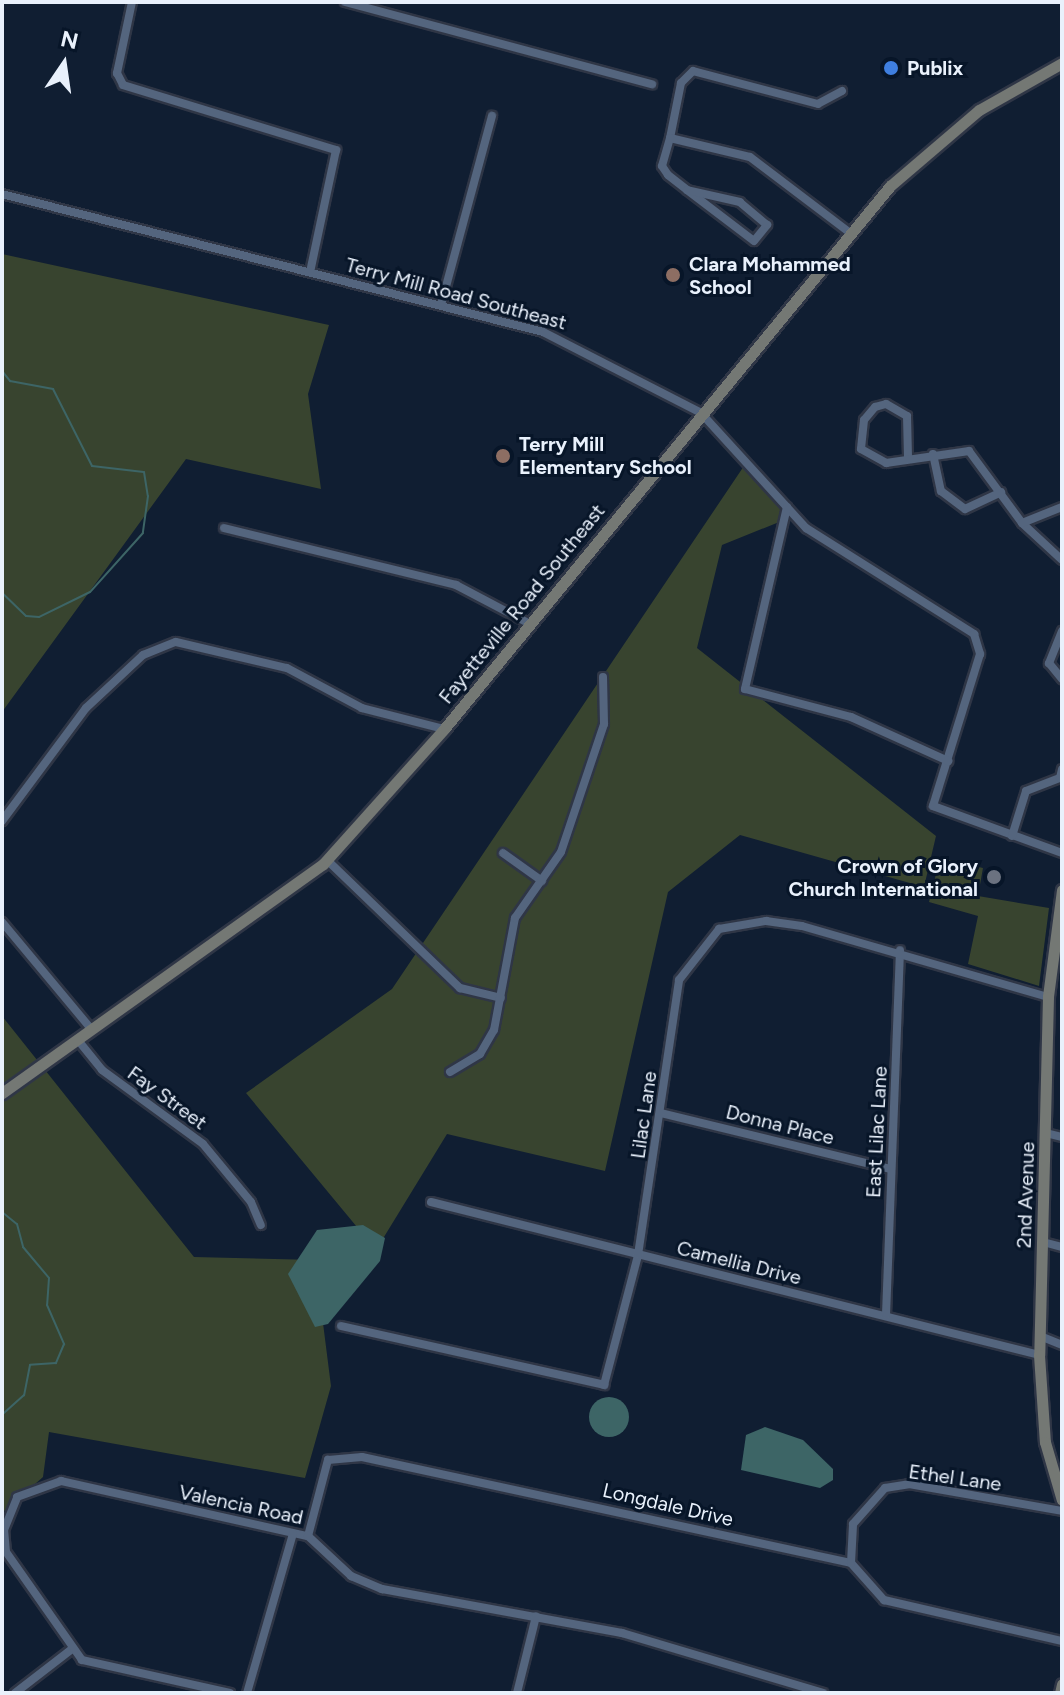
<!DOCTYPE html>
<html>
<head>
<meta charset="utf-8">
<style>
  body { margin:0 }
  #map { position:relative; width:1064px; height:1695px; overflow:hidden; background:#101e32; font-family:Figtree,sans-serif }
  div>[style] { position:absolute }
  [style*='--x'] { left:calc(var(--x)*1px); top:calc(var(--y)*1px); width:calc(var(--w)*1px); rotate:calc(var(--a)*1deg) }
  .green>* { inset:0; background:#38442f }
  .water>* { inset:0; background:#3d6566 }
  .round { border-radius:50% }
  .stream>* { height:2px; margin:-1px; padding:0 1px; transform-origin:1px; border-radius:1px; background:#3d6566 }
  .roads { filter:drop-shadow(2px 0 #2f3646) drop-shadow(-2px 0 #2f3646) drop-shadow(0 2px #2f3646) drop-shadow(0 -2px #2f3646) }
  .street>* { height:8px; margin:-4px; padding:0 4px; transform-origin:4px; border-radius:4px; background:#54657e }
  .secondary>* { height:11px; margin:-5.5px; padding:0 5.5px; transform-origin:5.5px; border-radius:5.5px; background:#747874 }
  .dots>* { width:22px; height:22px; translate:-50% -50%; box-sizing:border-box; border:4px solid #071528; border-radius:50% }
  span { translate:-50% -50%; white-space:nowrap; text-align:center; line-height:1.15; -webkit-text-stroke:6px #071528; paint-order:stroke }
  .poi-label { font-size:20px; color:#e9f1fc; font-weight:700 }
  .left { translate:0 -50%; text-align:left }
  .right { translate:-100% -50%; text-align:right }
  .street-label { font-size:20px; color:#e9f1fc }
  .frame { position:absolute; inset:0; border:4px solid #e9f1fc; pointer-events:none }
  .north { position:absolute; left:24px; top:24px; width:80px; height:80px; -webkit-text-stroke:6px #071528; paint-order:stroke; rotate:13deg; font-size:22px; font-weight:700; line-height:32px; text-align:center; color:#e9f1fc }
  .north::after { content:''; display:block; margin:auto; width:28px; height:36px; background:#e9f1fc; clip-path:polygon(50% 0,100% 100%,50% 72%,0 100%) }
</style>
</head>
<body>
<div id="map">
  <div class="green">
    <div style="clip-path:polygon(2px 254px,329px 325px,308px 394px,321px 489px,186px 459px,2px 712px)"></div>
    <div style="clip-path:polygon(748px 460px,789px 518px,722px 545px,697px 648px,936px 836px,924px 887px,740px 835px,668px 892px,605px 1171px,447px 1134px,376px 1250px,246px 1093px,392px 989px)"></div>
    <div style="clip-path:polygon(940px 858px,983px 868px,978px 896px,1049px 908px,1039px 986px,968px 964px,978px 916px,929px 902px)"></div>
    <div style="clip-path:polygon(2px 1016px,194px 1257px,315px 1260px,331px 1386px,305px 1478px,49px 1432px,43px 1477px,2px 1513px)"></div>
  </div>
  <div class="water">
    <div style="clip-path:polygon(363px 1225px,385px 1238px,380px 1261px,328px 1324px,315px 1327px,288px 1274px,317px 1230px)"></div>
    <div class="round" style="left:589px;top:1397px;width:40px;height:40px"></div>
    <div style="clip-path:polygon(765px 1427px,803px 1440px,833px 1469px,833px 1480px,820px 1488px,741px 1470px,746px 1435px)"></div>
  </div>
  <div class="stream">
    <div style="--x:2;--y:371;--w:13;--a:51"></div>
    <div style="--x:10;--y:381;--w:44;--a:10.5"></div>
    <div style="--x:53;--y:389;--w:86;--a:63.1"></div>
    <div style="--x:92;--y:466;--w:52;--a:6.6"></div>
    <div style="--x:144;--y:472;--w:24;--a:81"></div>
    <div style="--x:148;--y:496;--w:37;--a:98"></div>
    <div style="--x:143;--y:533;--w:79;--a:131.9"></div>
    <div style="--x:90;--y:592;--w:57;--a:153.9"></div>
    <div style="--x:39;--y:617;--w:13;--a:-176"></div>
    <div style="--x:26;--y:616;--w:33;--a:-136"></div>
    <div style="--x:2;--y:1212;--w:19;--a:39"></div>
    <div style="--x:17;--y:1224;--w:24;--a:75"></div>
    <div style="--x:23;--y:1247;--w:40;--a:50"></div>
    <div style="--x:49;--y:1278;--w:27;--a:94"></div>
    <div style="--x:47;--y:1305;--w:43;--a:66.4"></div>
    <div style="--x:64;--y:1344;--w:21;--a:113"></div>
    <div style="--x:56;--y:1363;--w:26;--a:176"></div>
    <div style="--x:30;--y:1365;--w:31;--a:101"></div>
    <div style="--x:24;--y:1395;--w:30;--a:138"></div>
  </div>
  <div class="roads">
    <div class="street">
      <div style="--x:132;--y:2;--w:73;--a:101.9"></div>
      <div style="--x:117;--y:73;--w:13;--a:63"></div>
      <div style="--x:123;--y:85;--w:223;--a:17"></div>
      <div style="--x:336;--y:150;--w:125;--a:102"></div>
      <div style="--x:345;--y:2;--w:318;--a:15"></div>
      <div style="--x:842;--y:91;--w:27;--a:152"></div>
      <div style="--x:818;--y:104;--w:129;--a:-165.2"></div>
      <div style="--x:693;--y:71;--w:17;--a:135"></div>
      <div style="--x:681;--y:83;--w:56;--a:101.3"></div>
      <div style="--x:670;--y:138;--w:82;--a:13.4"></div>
      <div style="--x:750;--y:157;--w:126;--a:37.2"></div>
      <div style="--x:670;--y:138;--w:29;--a:106"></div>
      <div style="--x:662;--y:166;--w:11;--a:56"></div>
      <div style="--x:668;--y:175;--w:24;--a:38"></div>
      <div style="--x:687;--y:190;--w:84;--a:37.3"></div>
      <div style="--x:754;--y:241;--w:21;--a:-51"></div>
      <div style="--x:767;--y:225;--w:35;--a:-140"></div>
      <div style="--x:740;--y:202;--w:54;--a:-167.2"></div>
      <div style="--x:2;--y:194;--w:558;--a:14.31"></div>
      <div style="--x:543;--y:332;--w:178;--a:27.1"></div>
      <div style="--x:701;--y:413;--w:156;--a:47.6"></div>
      <div style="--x:806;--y:528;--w:199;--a:32.2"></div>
      <div style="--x:974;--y:634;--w:21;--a:73"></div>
      <div style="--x:980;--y:654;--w:159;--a:107.2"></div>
      <div style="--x:933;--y:806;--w:137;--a:20"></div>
      <div style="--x:441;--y:305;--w:196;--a:-74.9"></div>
      <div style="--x:933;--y:454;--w:38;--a:78"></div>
      <div style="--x:941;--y:491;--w:30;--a:37"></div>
      <div style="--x:965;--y:509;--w:40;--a:-25"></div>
      <div style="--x:908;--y:457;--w:41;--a:-91.4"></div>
      <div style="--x:907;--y:416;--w:24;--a:-150"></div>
      <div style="--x:886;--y:404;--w:11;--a:165"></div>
      <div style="--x:875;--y:407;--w:17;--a:130"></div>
      <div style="--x:864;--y:420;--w:29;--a:96"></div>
      <div style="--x:861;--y:449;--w:29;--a:29"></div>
      <div style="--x:886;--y:463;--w:84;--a:-8.2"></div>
      <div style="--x:969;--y:451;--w:89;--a:53.6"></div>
      <div style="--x:1022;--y:523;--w:54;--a:42.8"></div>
      <div style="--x:787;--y:507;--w:187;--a:103"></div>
      <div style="--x:745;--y:689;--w:110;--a:14.8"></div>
      <div style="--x:851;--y:717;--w:107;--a:24.4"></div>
      <div style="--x:1022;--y:523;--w:43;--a:-21.8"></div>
      <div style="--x:224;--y:528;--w:239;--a:13.8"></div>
      <div style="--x:456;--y:585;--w:84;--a:27.8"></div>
      <div style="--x:1062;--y:631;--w:35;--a:112"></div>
      <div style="--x:1049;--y:663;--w:21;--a:51"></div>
      <div style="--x:2;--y:821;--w:141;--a:-53.4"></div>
      <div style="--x:86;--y:708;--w:78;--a:-42.9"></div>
      <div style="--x:143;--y:655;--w:35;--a:-22"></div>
      <div style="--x:176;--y:642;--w:114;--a:13.2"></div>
      <div style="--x:287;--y:668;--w:85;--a:28.1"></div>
      <div style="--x:362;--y:708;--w:85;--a:14.4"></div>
      <div style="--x:1012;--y:836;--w:47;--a:-72.7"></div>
      <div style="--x:1026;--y:791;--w:36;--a:-21"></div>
      <div style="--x:1060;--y:778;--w:9;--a:-77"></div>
      <div style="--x:503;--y:853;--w:48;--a:35.7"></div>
      <div style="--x:327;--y:860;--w:185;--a:43.9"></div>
      <div style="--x:460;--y:988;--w:42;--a:13.7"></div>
      <div style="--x:2;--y:922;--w:139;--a:50.2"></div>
      <div style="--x:77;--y:1039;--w:40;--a:51"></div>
      <div style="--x:102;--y:1070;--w:125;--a:36.2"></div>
      <div style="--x:203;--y:1144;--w:75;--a:50.4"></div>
      <div style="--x:251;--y:1202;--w:25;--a:67"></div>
      <div style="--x:450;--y:1072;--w:35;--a:-31"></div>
      <div style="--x:480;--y:1054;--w:28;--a:-60"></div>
      <div style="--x:494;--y:1030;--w:114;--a:-79.4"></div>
      <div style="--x:515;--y:918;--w:80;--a:-55.1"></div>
      <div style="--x:561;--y:852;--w:135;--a:-71.4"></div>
      <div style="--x:604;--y:724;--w:47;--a:-91.2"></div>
      <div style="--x:661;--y:1113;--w:236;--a:13.7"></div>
      <div style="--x:1046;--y:1133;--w:16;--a:14"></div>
      <div style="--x:431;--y:1202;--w:627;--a:14.12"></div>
      <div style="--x:1043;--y:1242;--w:20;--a:15"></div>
      <div style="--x:886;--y:1315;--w:365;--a:-87.8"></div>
      <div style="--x:341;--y:1326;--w:270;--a:12.6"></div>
      <div style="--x:604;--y:1385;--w:134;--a:-75.3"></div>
      <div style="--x:638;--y:1255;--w:278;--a:-81.5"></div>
      <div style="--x:679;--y:980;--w:65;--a:-51.9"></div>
      <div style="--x:719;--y:929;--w:48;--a:-9.7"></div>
      <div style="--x:766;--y:921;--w:36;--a:8"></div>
      <div style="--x:802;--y:926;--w:256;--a:16.1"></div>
      <div style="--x:1040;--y:1336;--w:24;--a:22"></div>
      <div style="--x:308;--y:1536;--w:79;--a:-75.3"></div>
      <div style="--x:328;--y:1460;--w:34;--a:-5"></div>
      <div style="--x:362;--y:1457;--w:500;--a:12.23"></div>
      <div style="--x:851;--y:1563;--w:50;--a:48.3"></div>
      <div style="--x:884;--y:1600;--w:183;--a:13"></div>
      <div style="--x:851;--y:1563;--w:39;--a:-87"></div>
      <div style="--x:853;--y:1524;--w:48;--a:-48.4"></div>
      <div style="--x:885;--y:1488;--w:24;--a:-9"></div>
      <div style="--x:909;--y:1484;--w:155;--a:10"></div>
      <div style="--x:15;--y:1693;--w:72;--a:-37.7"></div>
      <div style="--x:230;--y:1693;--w:152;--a:-167.4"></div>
      <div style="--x:82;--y:1660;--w:132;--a:-125.1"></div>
      <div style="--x:6;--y:1552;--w:22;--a:-95"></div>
      <div style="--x:4;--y:1530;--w:35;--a:-68"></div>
      <div style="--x:17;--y:1497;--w:47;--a:-20"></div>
      <div style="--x:61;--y:1481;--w:253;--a:12.6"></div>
      <div style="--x:308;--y:1536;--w:59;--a:42.9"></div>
      <div style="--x:351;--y:1576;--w:34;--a:23"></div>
      <div style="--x:382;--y:1589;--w:244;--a:10.4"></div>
      <div style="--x:622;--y:1633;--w:210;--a:16.6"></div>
      <div style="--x:247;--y:1693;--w:166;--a:-73.9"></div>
      <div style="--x:517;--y:1693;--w:79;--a:-76.1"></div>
    </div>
    <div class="secondary">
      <div style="--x:1062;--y:890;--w:108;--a:97.5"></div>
      <div style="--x:1048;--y:997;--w:358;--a:91.4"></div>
      <div style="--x:1039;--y:1355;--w:87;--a:86.1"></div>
      <div style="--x:1045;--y:1442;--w:60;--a:73.7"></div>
      <div style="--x:2;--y:1093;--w:394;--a:-35.5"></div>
      <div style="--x:323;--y:864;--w:181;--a:-48.1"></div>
      <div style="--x:444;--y:729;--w:703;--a:-50.6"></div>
      <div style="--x:890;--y:186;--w:117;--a:-40.5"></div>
      <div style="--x:979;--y:110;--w:95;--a:-29.5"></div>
      <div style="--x:1060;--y:1693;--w:9;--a:-77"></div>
    </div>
  </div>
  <div class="dots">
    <div style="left:891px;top:68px;background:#3f7fe0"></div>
    <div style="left:673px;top:275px;background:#8d6e63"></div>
    <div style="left:503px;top:456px;background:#8d6e63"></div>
    <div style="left:994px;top:877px;background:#6b7280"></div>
  </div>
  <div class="poi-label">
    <span class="left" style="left:907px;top:68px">Publix</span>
    <span class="left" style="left:689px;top:276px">Clara Mohammed<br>School</span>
    <span class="left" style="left:519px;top:456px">Terry Mill<br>Elementary School</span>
    <span class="right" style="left:978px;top:878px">Crown of Glory<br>Church International</span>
  </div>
  <div class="street-label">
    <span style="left:456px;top:294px;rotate:15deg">Terry Mill Road Southeast</span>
    <span style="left:522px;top:604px;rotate:-51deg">Fayetteville Road Southeast</span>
    <span style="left:167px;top:1098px;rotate:36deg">Fay Street</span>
    <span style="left:644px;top:1115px;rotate:-82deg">Lilac Lane</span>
    <span style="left:780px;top:1125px;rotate:14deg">Donna Place</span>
    <span style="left:877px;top:1132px;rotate:-87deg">East Lilac Lane</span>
    <span style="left:1026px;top:1195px;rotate:-88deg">2nd Avenue</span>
    <span style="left:739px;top:1263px;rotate:14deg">Camellia Drive</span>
    <span style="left:955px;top:1478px;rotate:8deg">Ethel Lane</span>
    <span style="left:241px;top:1505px;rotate:12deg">Valencia Road</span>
    <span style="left:668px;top:1505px;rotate:13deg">Longdale Drive</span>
  </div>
  <div class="frame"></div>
  <div class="north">N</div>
</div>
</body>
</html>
